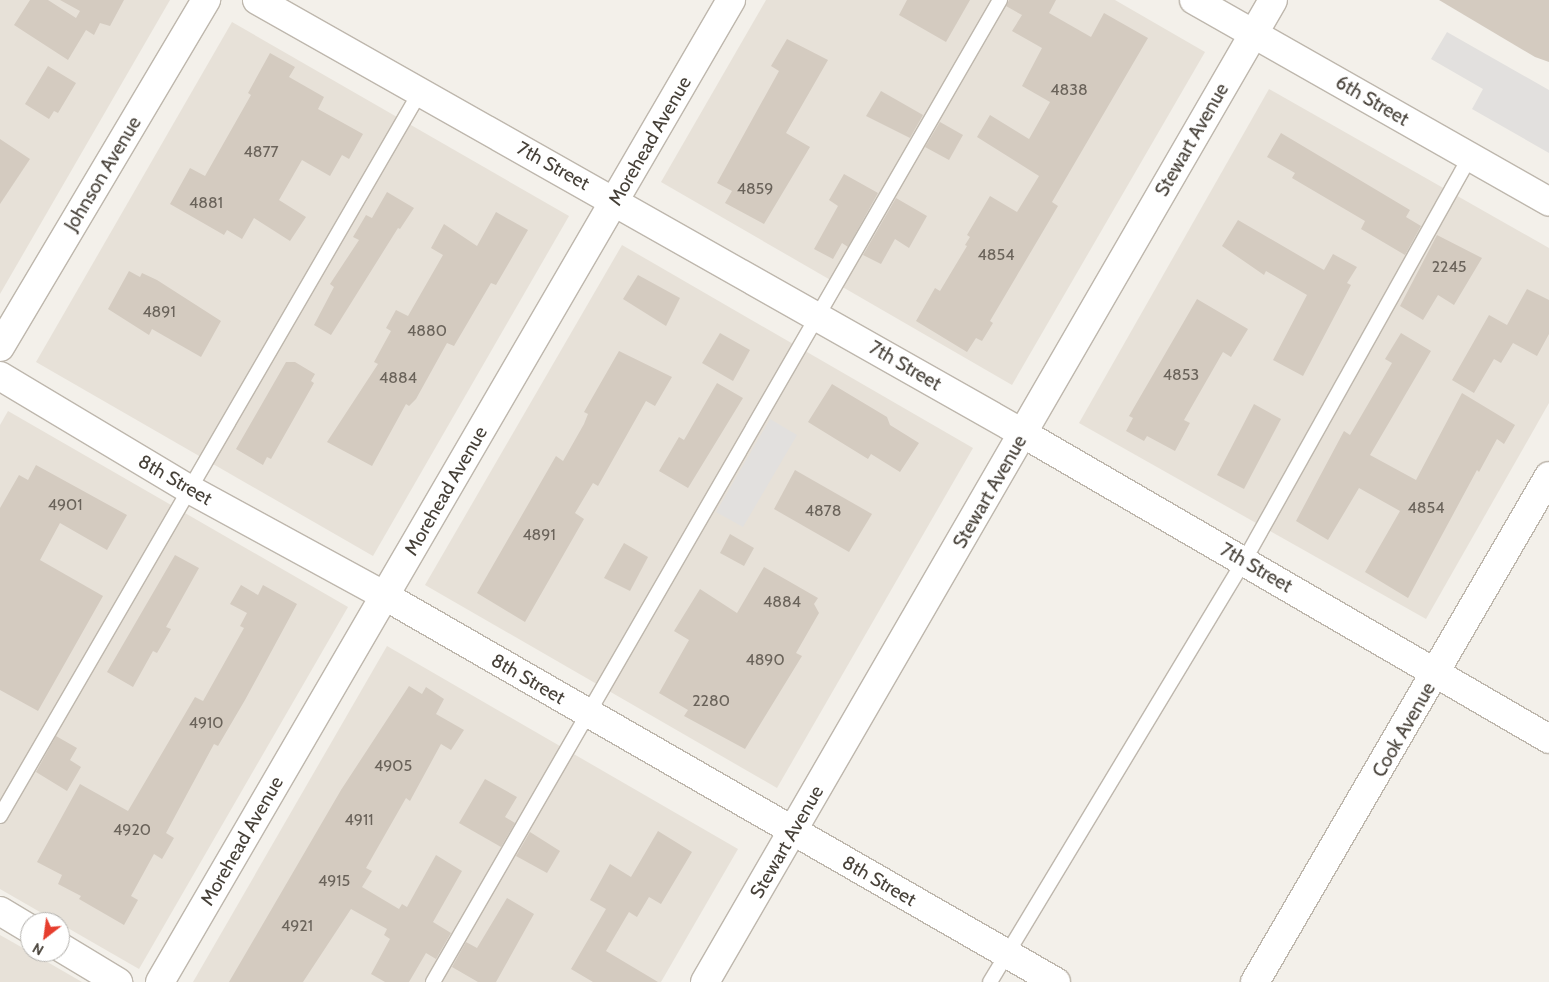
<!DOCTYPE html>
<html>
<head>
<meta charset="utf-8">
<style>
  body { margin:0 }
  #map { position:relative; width:1549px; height:982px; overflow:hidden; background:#f3f0ea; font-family:Cabin,sans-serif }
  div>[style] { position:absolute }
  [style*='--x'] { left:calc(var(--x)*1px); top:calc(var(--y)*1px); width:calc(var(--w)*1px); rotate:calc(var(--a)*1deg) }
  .residential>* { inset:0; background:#e7e1d8 }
  .parking>* { inset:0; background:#e2e0de }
  .building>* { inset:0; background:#d4cbc0 }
  .roads { filter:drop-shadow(1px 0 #beb7ad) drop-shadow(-1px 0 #beb7ad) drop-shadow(0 1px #beb7ad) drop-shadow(0 -1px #beb7ad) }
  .lane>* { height:14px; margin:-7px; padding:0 7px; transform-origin:7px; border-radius:7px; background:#fff }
  .street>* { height:28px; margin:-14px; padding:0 14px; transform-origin:14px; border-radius:14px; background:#fff }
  span { translate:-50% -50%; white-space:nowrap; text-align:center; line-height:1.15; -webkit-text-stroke:4px #fff; paint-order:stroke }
  .number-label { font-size:16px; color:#6a635a }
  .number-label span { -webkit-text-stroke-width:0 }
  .street-label { font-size:19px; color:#464038 }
  .north { position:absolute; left:20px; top:912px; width:50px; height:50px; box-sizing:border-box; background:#fff; border:1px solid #b5b3af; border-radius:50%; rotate:210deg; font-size:14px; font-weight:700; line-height:20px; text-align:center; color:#464038 }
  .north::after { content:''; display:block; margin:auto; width:18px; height:22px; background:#e63e2e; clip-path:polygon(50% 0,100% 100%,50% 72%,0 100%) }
</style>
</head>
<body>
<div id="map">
  <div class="residential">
    <div style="clip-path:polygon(0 0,170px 0,0 294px)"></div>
    <div style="clip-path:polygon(766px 0,1115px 0,1205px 52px,1012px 385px,661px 182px)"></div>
    <div style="clip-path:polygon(232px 22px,569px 216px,373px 556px,36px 362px)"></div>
    <div style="clip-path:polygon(1269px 89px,1549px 248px,1549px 403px,1426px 619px,1079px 423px)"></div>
    <div style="clip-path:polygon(622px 245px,973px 448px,777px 788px,425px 585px)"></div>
    <div style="clip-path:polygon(8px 411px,348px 607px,139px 969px,0 889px,0 425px)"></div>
    <div style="clip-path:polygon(387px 646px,738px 849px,661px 982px,193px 982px)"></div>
    <div style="clip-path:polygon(0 935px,30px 952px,82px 982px,0 982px)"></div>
  </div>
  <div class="parking">
    <div style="clip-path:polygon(1447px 32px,1549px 90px,1549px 153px,1472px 109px,1483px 89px,1431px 59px)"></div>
    <div style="clip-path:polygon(770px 419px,797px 435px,743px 527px,716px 512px)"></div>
  </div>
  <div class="building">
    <div style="clip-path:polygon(30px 0,48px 0,76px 18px,80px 11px,60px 0,124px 0,110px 26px,100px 23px,94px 35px,86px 30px,68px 60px,14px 25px)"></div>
    <div style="clip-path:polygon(907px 0,970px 0,946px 42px,899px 15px)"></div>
    <div style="clip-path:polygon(1009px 0,1056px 0,1049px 13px,1091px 37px,1104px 13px,1148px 38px,1052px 202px,1058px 206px,990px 321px,993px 323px,982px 341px,976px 338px,967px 352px,916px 321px,935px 288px,940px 291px,967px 246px,965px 245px,970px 237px,967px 235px,990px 196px,1017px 212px,1039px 176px,977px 137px,990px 115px,1029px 139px,1050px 102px,1022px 86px,1042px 48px,1012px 31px,1022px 15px,1006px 6px)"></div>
    <div style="clip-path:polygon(1439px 0,1549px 0,1549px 62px,1535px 57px)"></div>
    <div style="clip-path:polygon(787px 39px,828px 60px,786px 133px,810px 147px,764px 224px,725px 203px,732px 191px,717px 183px,779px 71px,771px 66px)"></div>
    <div style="clip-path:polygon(270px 53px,295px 67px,289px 77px,324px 97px,318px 109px,363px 134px,349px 159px,342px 155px,330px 176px,302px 160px,279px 200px,306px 217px,290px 241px,254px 218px,242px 239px,227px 230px,224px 235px,170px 204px,190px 168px,205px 176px,251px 95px,248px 93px)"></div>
    <div style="clip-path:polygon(48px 66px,76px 83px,58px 113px,54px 111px,49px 119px,25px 104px)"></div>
    <div style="clip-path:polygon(881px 91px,923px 115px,910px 138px,866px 116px)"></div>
    <div style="clip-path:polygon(940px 122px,963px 135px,949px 160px,925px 147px)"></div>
    <div style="clip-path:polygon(1281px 133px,1410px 210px,1406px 217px,1421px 226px,1405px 255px,1361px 229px,1365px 221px,1292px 178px,1295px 173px,1267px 157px)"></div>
    <div style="clip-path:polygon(0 139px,30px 159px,0 204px)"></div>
    <div style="clip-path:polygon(844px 174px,878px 193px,848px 247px,842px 243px,833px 259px,814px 249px,838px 206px,829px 200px)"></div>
    <div style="clip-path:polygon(387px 192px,414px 208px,400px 229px,398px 228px,331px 335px,314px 325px,334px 287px,330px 284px,359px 240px,353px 237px,366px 215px,372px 218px)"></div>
    <div style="clip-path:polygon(896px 198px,927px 216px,909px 248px,895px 239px,881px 264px,863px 255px)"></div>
    <div style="clip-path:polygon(496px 212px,528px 230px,496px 285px,491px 283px,454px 346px,447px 343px,416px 399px,409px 406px,406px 404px,372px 466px,327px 442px,378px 364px,374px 362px,391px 331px,386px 328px,396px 310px,408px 316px,443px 255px,431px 248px,444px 224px,477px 246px)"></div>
    <div style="clip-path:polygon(1238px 220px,1324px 270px,1333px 254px,1357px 267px,1347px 283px,1351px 285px,1303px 376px,1273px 360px,1307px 295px,1266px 271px,1264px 275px,1222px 246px)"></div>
    <div style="clip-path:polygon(1437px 235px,1482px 258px,1454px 305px,1438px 295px,1423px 320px,1400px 306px)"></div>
    <div style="clip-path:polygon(129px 271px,140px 277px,142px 273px,157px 280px,221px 321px,201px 357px,152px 329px,149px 335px,108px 309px)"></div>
    <div style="clip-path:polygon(638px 275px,680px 298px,666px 326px,623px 299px)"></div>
    <div style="clip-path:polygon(1527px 289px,1549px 300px,1549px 334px,1537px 356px,1513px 343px,1501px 363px,1494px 359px,1474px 393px,1452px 380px,1489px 315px,1507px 325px)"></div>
    <div style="clip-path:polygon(1197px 299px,1248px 329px,1231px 357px,1223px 352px,1184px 420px,1190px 423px,1175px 451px,1147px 436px,1144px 441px,1126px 431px,1133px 418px,1129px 416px)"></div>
    <div style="clip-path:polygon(720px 333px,750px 350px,733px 381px,702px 363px)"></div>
    <div style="clip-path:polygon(1401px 333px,1431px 351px,1370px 455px,1416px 480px,1462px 393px,1515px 425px,1504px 444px,1497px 439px,1479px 472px,1477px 470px,1408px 598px,1365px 572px,1400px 511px,1359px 488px,1328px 540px,1296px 521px,1344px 431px,1350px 435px,1392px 363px,1385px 359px)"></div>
    <div style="clip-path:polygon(619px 351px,672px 377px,655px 406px,646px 401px,598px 486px,593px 483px,575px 513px,584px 519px,525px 622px,477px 593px,556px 456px,563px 461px,584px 424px,588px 414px,584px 412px)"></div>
    <div style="clip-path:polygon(286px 362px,295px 362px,315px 374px,311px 381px,314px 383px,271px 459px,267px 457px,263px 465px,236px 449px)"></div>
    <div style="clip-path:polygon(717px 383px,743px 398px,688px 488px,659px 471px,679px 437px,684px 440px)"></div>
    <div style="clip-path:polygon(832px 384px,887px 417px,890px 425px,919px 443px,900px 472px,871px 454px,868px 459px,808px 422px)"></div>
    <div style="clip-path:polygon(1254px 404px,1281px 419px,1244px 489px,1217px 475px)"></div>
    <div style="clip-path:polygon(36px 465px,127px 515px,107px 550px,60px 523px,40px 560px,103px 596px,38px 711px,0 690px,0 508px,19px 475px,28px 480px)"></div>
    <div style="clip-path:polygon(795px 470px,872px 514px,849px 552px,774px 509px)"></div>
    <div style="clip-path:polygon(730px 534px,754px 548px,744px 566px,720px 553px)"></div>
    <div style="clip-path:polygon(624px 543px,648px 557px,630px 591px,604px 578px)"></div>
    <div style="clip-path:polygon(175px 555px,199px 568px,166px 627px,171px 629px,157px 653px,153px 651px,133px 687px,107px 672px)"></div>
    <div style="clip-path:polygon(764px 567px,818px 598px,814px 604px,819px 613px,796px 653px,802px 656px,745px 749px,684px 716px,688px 710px,659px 693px,689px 640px,674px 631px,700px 589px,737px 613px)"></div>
    <div style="clip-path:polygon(241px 585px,258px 595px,263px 585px,297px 604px,245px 700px,218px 746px,214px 744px,166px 833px,174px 838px,162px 859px,154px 854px,131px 896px,138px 900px,124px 925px,79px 899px,81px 896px,58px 884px,62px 875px,37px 862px,80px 784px,128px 811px,195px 697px,203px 701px,244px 628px,240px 626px,247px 613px,230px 604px)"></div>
    <div style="clip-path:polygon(409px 686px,422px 694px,426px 687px,444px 699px,436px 714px,464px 730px,451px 750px,441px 744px,410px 801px,406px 798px,366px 868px,372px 871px,362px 887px,399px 909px,402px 904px,407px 907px,436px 855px,462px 871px,433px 922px,451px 933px,436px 959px,426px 953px,409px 982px,385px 982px,371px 974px,390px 939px,384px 935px,387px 929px,351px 909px,303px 982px,229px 982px,341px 790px)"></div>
    <div style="clip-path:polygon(56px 736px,77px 748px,70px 760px,81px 767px,67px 791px,36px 772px)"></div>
    <div style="clip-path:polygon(485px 779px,517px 797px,505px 817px,515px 823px,501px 847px,459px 823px)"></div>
    <div style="clip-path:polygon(658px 831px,692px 852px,661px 904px,649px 897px,637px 917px,629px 912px,606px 951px,658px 982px,593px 982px,571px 969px,606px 909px,590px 900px,610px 864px,631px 877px)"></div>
    <div style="clip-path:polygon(530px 832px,560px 851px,547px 873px,516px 856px)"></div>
    <div style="clip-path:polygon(507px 898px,534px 914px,496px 982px,478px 982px,452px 967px,466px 942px,477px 948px)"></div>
  </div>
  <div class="roads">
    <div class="lane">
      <div style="--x:0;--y:816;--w:837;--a:-59.88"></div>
      <div style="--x:433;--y:982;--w:1134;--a:-60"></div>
      <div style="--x:990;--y:982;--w:492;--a:-58.9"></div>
      <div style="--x:1244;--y:561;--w:463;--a:-60.8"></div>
    </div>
    <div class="street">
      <div style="--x:257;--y:0;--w:881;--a:29.5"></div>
      <div style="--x:1024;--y:434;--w:607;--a:30.15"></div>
      <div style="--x:1194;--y:0;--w:408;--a:29.6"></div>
      <div style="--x:0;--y:347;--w:404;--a:-59.3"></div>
      <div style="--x:0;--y:376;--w:220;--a:30.9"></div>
      <div style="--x:189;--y:489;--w:223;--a:28.6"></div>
      <div style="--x:385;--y:596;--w:774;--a:29.91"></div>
      <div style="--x:0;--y:911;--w:35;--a:31"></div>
      <div style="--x:60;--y:947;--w:68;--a:31.1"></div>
      <div style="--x:160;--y:982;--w:1136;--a:-59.82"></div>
      <div style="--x:705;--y:982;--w:1134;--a:-59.95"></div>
      <div style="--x:1255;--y:982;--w:585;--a:-59.84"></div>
    </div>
  </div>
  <div class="number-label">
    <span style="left:1069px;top:90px">4838</span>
    <span style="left:261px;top:152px">4877</span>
    <span style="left:755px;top:189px">4859</span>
    <span style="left:206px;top:203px">4881</span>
    <span style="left:996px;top:255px">4854</span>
    <span style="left:1449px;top:267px">2245</span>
    <span style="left:159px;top:312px">4891</span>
    <span style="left:427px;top:331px">4880</span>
    <span style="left:1181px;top:375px">4853</span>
    <span style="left:398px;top:378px">4884</span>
    <span style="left:65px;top:505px">4901</span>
    <span style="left:1426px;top:508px">4854</span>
    <span style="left:823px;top:511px">4878</span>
    <span style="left:539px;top:535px">4891</span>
    <span style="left:782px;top:602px">4884</span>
    <span style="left:765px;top:660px">4890</span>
    <span style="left:711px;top:701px">2280</span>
    <span style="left:206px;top:723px">4910</span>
    <span style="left:393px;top:766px">4905</span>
    <span style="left:359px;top:820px">4911</span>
    <span style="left:132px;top:830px">4920</span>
    <span style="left:334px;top:881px">4915</span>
    <span style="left:297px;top:926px">4921</span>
  </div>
  <div class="street-label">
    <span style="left:1372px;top:101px;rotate:30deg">6th Street</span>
    <span style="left:1192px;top:140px;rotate:-60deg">Stewart Avenue</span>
    <span style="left:650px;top:141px;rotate:-60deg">Morehead Avenue</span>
    <span style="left:553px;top:166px;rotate:29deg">7th Street</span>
    <span style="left:103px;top:174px;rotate:-59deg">Johnson Avenue</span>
    <span style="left:905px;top:366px;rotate:30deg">7th Street</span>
    <span style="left:175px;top:480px;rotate:30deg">8th Street</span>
    <span style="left:446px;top:491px;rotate:-60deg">Morehead Avenue</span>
    <span style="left:990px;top:492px;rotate:-60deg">Stewart Avenue</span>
    <span style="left:1256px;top:568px;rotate:30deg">7th Street</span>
    <span style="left:528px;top:679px;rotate:30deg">8th Street</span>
    <span style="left:1404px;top:730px;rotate:-60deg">Cook Avenue</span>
    <span style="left:242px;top:841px;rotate:-60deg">Morehead Avenue</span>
    <span style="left:787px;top:842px;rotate:-60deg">Stewart Avenue</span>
    <span style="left:879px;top:881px;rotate:30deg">8th Street</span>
  </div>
  <div class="north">N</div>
</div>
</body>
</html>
